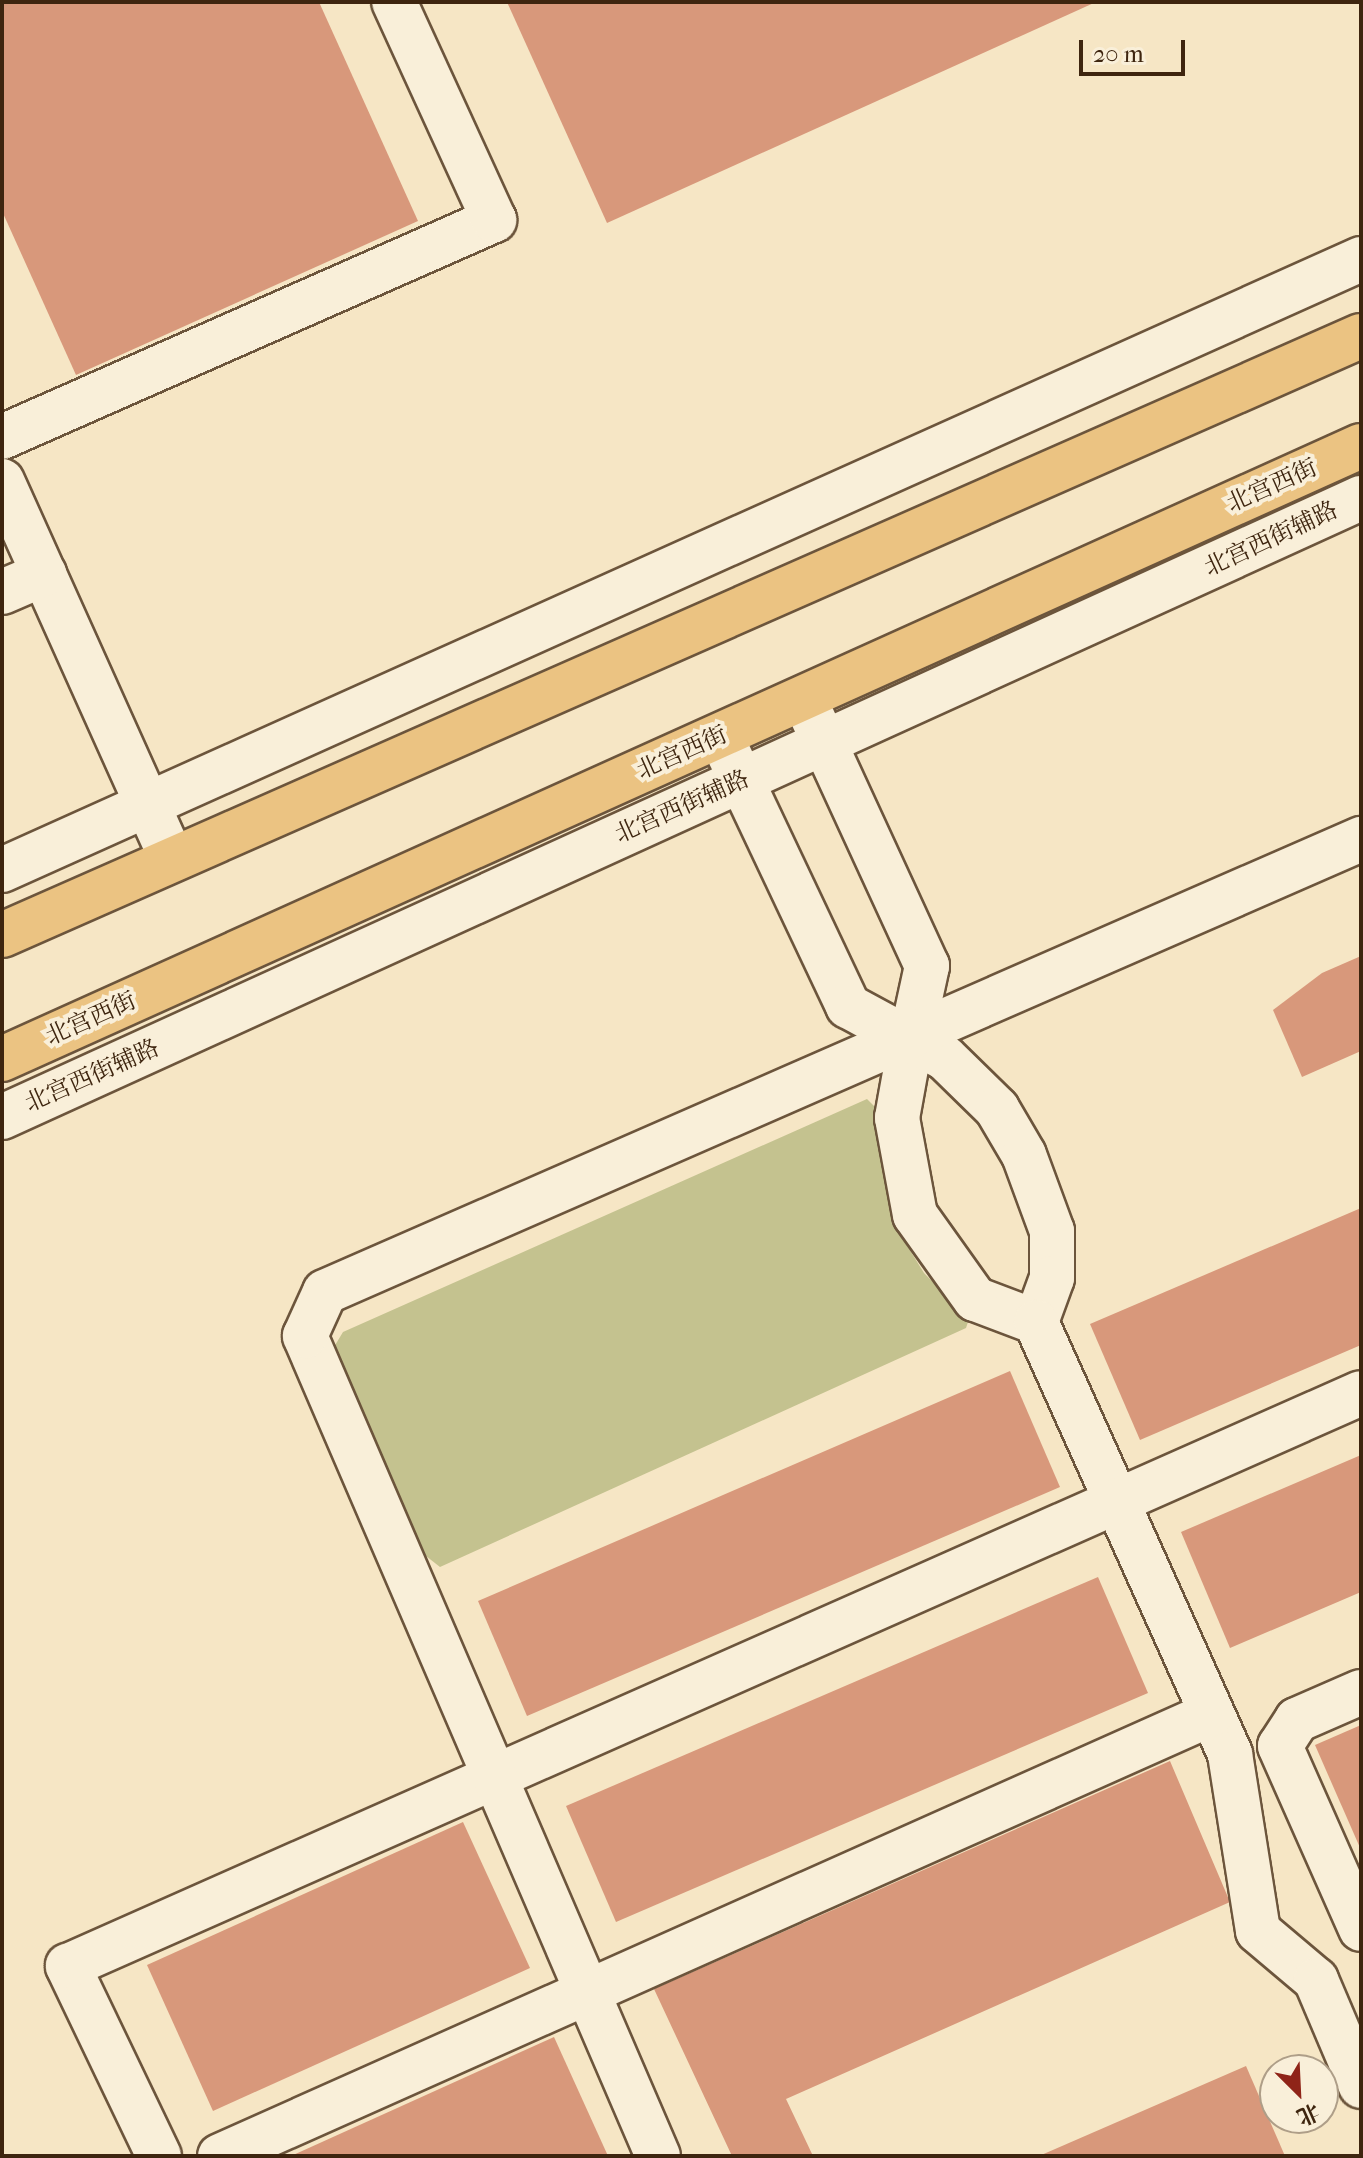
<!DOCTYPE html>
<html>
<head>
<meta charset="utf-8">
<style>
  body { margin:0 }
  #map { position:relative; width:1363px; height:2158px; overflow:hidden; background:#f6e6c5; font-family:"IM FELL French Canon","Noto Serif SC",serif }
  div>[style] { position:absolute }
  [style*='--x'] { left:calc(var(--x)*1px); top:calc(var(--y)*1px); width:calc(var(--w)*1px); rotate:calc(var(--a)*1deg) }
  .green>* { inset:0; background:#c4c28f }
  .building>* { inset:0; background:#d8987b }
  .roads { filter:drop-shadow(2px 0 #6c553c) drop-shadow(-2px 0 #6c553c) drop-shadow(0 2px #6c553c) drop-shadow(0 -2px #6c553c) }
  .minor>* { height:44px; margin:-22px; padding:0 22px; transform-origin:22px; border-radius:22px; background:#f9efd9 }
  .major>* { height:44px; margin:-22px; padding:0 22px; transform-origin:22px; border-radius:22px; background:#ebc382 }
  span { translate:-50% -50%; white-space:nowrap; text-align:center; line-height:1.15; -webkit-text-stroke:8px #f9efd9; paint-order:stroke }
  .street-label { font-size:24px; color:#3e250f }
  .frame { position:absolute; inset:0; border:4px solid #3e250f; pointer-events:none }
  .north { position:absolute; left:1259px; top:2054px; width:80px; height:80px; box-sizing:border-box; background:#f9efd9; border:2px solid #ae9e88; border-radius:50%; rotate:156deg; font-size:22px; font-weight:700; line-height:32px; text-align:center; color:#3e250f }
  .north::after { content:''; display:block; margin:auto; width:28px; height:36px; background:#8f2418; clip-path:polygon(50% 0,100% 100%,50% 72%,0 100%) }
  .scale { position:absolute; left:1079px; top:40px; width:106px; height:36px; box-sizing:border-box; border:4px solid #3e250f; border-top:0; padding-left:10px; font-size:24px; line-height:28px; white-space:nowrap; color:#3e250f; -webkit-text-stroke:6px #f9efd9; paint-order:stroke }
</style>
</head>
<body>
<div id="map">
  <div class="green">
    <div style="clip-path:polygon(867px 1099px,883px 1115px,885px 1184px,898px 1231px,924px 1273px,969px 1319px,966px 1328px,440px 1567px,426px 1556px,334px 1347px,343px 1332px)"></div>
  </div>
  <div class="building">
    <div style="clip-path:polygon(2px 2px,319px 2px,418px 221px,76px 375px,2px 211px)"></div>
    <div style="clip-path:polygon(507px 2px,1096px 2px,607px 223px)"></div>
    <div style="clip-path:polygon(1361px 956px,1361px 1051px,1302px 1077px,1273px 1010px,1322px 973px)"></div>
    <div style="clip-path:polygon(1361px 1208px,1361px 1345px,1140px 1440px,1090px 1324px)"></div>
    <div style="clip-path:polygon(1010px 1371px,1060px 1487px,527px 1716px,478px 1601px)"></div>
    <div style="clip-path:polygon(1361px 1455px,1361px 1592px,1230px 1648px,1181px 1532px)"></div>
    <div style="clip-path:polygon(1098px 1577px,1148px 1693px,616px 1922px,566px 1806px)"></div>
    <div style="clip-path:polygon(1361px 1725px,1361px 1850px,1315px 1745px)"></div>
    <div style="clip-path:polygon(1170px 1761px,1230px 1902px,786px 2099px,813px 2156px,732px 2156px,654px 1989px)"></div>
    <div style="clip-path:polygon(463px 1822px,530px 1968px,213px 2111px,147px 1965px)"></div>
    <div style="clip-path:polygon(554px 2037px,608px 2156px,291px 2156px)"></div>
    <div style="clip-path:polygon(1246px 2066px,1285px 2156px,1039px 2156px)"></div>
  </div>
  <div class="roads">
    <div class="minor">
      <div style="--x:2;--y:437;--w:538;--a:-23.8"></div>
      <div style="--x:494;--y:220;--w:240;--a:-114.6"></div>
      <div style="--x:2;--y:481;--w:414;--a:65.8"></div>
      <div style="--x:2;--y:592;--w:46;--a:-23.2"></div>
      <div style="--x:729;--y:754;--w:279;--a:64.7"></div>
      <div style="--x:848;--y:1006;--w:72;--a:28.4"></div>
      <div style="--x:911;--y:1040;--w:76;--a:-77.8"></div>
      <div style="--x:927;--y:966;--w:273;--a:-114.7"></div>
      <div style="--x:2;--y:870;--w:1490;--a:-24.21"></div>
      <div style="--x:2;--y:1117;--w:1493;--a:-24.49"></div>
      <div style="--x:1036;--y:1322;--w:65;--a:-159.3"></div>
      <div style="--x:975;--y:1299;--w:103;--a:-125.5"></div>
      <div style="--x:915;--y:1215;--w:99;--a:-100.5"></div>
      <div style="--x:897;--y:1118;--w:79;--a:-79.8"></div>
      <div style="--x:911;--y:1040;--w:38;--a:28"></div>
      <div style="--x:945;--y:1058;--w:73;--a:44.4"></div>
      <div style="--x:997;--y:1109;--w:53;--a:59.6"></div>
      <div style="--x:1024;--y:1155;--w:81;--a:69.8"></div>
      <div style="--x:1052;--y:1231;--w:47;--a:90"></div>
      <div style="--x:1052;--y:1278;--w:47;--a:110"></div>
      <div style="--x:1036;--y:1322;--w:474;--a:65.8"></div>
      <div style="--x:1230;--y:1754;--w:179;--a:81"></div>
      <div style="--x:1258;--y:1931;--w:76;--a:40.2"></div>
      <div style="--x:1316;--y:1980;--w:115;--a:67"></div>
      <div style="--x:1361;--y:1692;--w:70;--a:156.4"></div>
      <div style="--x:1297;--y:1720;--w:31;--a:123"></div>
      <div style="--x:1280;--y:1746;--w:200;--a:66.1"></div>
      <div style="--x:159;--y:2156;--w:211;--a:-115.6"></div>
      <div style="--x:68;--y:1966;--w:1414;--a:-23.9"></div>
      <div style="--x:220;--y:2156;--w:1085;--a:-24.04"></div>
      <div style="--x:658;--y:2156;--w:893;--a:-113.29"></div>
      <div style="--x:305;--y:1336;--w:48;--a:-65.6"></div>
      <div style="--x:325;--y:1292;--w:1131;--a:-23.62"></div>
    </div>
    <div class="major">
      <div style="--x:2;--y:935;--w:1485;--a:-23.79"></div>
      <div style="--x:2;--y:1059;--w:1491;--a:-24.28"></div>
    </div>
  </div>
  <div class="street-label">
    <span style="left:1272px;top:486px;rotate:-24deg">北宫西街</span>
    <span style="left:1271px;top:539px;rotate:-25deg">北宫西街辅路</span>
    <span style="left:682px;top:753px;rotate:-24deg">北宫西街</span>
    <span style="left:682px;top:807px;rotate:-24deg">北宫西街辅路</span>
    <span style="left:91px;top:1019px;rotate:-24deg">北宫西街</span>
    <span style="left:92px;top:1076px;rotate:-24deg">北宫西街辅路</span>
  </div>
  <div class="frame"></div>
  <div class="north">北</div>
  <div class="scale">20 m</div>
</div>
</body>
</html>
